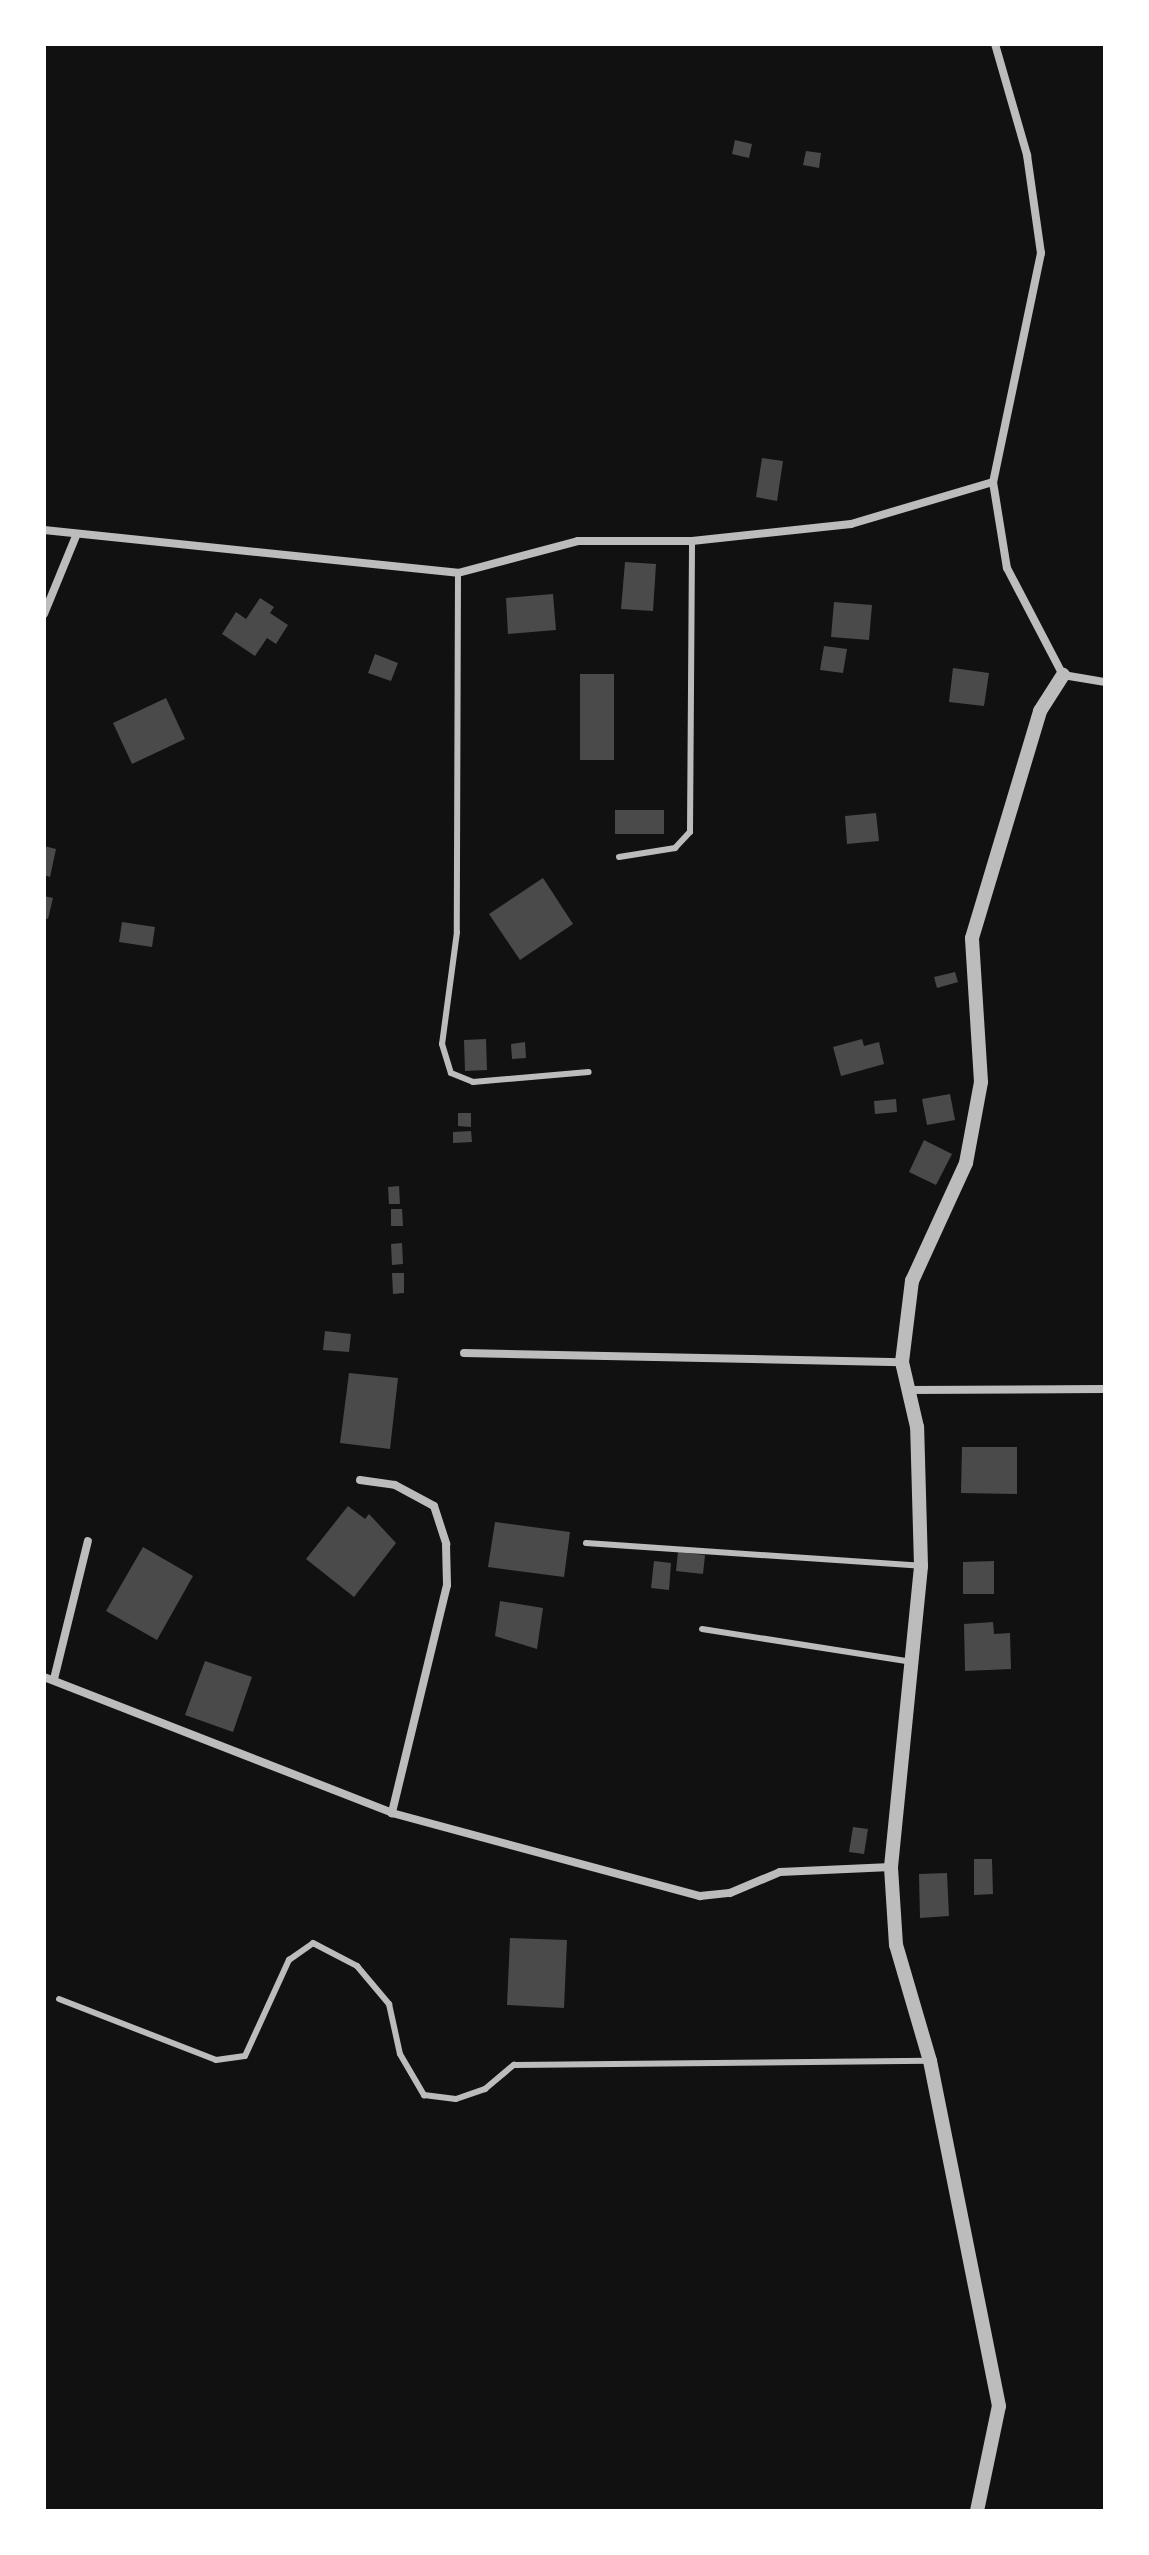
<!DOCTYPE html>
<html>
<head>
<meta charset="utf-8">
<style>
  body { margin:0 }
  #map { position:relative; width:1149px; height:2555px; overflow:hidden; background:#111; font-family:Overpass,sans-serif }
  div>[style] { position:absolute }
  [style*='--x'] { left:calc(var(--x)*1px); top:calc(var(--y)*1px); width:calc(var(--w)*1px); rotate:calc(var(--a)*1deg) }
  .building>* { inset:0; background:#4a4a4a }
  .service>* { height:6px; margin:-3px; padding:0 3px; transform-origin:3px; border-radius:3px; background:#bcbcbc }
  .minor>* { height:8px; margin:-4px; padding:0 4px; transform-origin:4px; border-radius:4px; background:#bcbcbc }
  .tertiary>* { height:14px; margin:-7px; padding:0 7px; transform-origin:7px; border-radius:7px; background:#bcbcbc }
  span { translate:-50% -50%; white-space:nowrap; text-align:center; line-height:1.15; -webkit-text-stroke:6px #fff; paint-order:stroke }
  .frame { position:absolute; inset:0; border:46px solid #fff; pointer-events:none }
</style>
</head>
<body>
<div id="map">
  <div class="building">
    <div style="clip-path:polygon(735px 140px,752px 144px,749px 158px,732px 154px)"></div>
    <div style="clip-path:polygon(806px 151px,821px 153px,819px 168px,803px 165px)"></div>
    <div style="clip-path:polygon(762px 458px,783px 461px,777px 501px,756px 497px)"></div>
    <div style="clip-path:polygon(625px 562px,656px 564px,653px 611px,621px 609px)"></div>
    <div style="clip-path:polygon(553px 594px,556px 630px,508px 634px,506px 598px)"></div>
    <div style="clip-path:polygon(260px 598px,274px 607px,270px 613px,288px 625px,276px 644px,267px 638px,255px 656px,222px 634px,236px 612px,246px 619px)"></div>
    <div style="clip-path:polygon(834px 602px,872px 605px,869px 640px,831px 637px)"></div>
    <div style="clip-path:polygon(824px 646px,847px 649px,843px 673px,820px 670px)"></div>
    <div style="clip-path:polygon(375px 654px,398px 663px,391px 681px,368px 673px)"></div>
    <div style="clip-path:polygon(953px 668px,989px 673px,984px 706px,949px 702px)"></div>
    <div style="clip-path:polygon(580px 674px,614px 674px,614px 760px,580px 760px)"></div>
    <div style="clip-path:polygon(166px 698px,185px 739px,132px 764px,113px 723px)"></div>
    <div style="clip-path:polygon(615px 810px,664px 810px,664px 834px,615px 834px)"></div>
    <div style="clip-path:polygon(876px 813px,879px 841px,847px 844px,845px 816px)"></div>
    <div style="clip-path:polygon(44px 846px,56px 849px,50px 877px,44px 875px)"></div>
    <div style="clip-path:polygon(543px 878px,573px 924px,520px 960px,489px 914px)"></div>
    <div style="clip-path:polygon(44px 896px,53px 898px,48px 919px,44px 918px)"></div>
    <div style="clip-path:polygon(122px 922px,155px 927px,152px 947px,119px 942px)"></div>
    <div style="clip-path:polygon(955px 972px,958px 982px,937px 988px,934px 977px)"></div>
    <div style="clip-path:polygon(486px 1039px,487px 1070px,465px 1071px,464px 1040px)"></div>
    <div style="clip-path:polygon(862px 1039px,864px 1046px,879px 1042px,884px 1064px,841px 1076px,833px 1047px)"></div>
    <div style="clip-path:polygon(525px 1042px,526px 1058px,512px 1059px,511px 1044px)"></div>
    <div style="clip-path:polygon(950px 1094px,955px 1120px,927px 1125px,922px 1099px)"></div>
    <div style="clip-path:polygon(896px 1099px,897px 1112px,875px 1114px,874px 1101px)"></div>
    <div style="clip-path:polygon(458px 1113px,471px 1113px,471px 1127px,458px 1126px)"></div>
    <div style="clip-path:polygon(471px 1131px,472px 1142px,453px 1143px,453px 1132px)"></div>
    <div style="clip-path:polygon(924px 1140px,952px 1154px,936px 1185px,909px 1172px)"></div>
    <div style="clip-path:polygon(399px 1186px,400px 1204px,389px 1204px,388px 1187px)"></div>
    <div style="clip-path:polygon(391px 1209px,402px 1209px,403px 1226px,391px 1226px)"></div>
    <div style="clip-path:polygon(402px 1243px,403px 1264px,392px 1265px,391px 1244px)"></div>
    <div style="clip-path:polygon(392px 1273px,404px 1273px,404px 1293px,393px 1294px)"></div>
    <div style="clip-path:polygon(325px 1331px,351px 1334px,349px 1352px,323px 1350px)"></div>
    <div style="clip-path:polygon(349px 1373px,398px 1378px,390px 1449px,340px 1443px)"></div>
    <div style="clip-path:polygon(962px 1447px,1017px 1447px,1017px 1494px,961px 1493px)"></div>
    <div style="clip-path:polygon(348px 1506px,365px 1519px,369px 1514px,396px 1543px,354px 1597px,306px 1559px)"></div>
    <div style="clip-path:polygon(495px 1522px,570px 1532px,564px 1577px,488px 1567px)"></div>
    <div style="clip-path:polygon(143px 1547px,193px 1576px,157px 1640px,106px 1611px)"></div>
    <div style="clip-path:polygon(678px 1552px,705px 1555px,703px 1574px,676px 1571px)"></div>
    <div style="clip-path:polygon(654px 1561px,671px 1563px,669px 1590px,651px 1588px)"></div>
    <div style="clip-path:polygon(994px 1561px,994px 1594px,963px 1594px,963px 1562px)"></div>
    <div style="clip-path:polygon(500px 1601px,543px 1608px,537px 1649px,495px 1636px)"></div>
    <div style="clip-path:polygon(993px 1622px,994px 1634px,1010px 1633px,1011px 1669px,965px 1671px,964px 1624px)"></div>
    <div style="clip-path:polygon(205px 1661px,252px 1677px,233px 1732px,185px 1715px)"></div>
    <div style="clip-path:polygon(853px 1827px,868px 1829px,864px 1854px,849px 1852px)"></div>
    <div style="clip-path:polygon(974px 1859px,992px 1859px,993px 1894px,974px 1895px)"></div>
    <div style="clip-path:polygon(947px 1873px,949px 1916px,920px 1918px,919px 1874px)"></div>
    <div style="clip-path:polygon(510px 1938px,567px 1940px,564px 2008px,507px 2005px)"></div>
  </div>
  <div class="service">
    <div style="--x:458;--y:573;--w:359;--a:90.2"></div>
    <div style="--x:457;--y:932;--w:113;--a:97.6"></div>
    <div style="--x:442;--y:1044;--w:30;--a:73"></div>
    <div style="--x:451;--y:1073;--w:24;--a:22"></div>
    <div style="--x:473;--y:1082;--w:116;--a:-4.9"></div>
    <div style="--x:619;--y:857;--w:57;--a:-9.1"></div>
    <div style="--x:675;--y:848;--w:22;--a:-47"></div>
    <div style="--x:690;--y:832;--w:291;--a:-89.6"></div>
    <div style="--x:586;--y:1543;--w:336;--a:3.9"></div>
    <div style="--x:702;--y:1629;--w:213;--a:8.9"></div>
    <div style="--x:59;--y:1999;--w:168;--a:21.2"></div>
    <div style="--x:216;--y:2060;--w:29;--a:-8"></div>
    <div style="--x:245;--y:2056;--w:106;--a:-65.4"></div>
    <div style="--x:289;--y:1960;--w:29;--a:-35"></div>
    <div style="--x:313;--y:1943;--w:50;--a:27.6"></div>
    <div style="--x:357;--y:1966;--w:50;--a:49.9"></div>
    <div style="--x:389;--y:2004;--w:51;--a:77.6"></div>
    <div style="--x:400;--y:2054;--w:48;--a:59.7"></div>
    <div style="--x:424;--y:2095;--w:32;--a:7"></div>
    <div style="--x:456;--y:2099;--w:31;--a:-19"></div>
    <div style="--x:485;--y:2089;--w:38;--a:-40"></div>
    <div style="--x:514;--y:2065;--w:414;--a:-0.6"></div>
  </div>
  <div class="minor">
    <div style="--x:995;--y:44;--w:116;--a:73.9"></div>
    <div style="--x:1027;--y:155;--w:99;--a:81.9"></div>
    <div style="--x:1041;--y:253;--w:234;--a:101.8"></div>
    <div style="--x:993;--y:482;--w:87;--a:80.8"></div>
    <div style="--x:1007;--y:568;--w:121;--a:62.4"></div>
    <div style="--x:1063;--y:675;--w:43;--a:9.5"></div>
    <div style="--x:44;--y:530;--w:416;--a:5.9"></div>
    <div style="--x:458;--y:573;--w:124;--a:-14.9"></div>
    <div style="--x:578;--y:541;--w:114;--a:0"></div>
    <div style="--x:692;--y:541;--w:160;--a:-6.1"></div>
    <div style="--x:851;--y:524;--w:148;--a:-16.5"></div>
    <div style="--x:44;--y:614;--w:84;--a:-67.7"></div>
    <div style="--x:464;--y:1353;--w:438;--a:1.2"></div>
    <div style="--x:908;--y:1390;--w:197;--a:-0.3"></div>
    <div style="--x:360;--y:1480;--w:35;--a:8"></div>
    <div style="--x:395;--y:1485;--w:44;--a:28.3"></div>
    <div style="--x:434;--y:1506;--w:40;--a:72"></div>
    <div style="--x:446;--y:1544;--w:41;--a:88.6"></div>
    <div style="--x:447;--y:1585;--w:235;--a:103.6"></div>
    <div style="--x:44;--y:1677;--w:374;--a:21.3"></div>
    <div style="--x:392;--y:1813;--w:319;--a:15.1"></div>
    <div style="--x:700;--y:1896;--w:30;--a:-6"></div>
    <div style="--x:730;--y:1893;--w:54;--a:-22.8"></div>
    <div style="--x:780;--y:1872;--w:111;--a:-2.6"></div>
    <div style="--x:54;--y:1679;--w:142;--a:-76.2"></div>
  </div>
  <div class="tertiary">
    <div style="--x:977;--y:2511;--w:107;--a:-78.2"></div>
    <div style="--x:999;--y:2406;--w:352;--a:-101.3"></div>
    <div style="--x:930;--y:2061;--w:121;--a:-106.3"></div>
    <div style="--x:896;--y:1945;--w:78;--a:-93.7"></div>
    <div style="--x:891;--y:1867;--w:302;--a:-84.3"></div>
    <div style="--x:921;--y:1566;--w:139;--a:-91.6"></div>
    <div style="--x:917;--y:1427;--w:67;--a:-103"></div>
    <div style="--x:902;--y:1362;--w:82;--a:-83"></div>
    <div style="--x:912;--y:1281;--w:130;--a:-65.4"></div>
    <div style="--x:966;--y:1163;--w:82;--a:-79.5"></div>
    <div style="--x:981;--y:1082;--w:144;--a:-93.6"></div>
    <div style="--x:972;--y:938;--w:237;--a:-73.3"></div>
    <div style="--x:1040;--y:711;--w:43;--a:-57.4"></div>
  </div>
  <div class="frame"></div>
</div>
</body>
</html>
